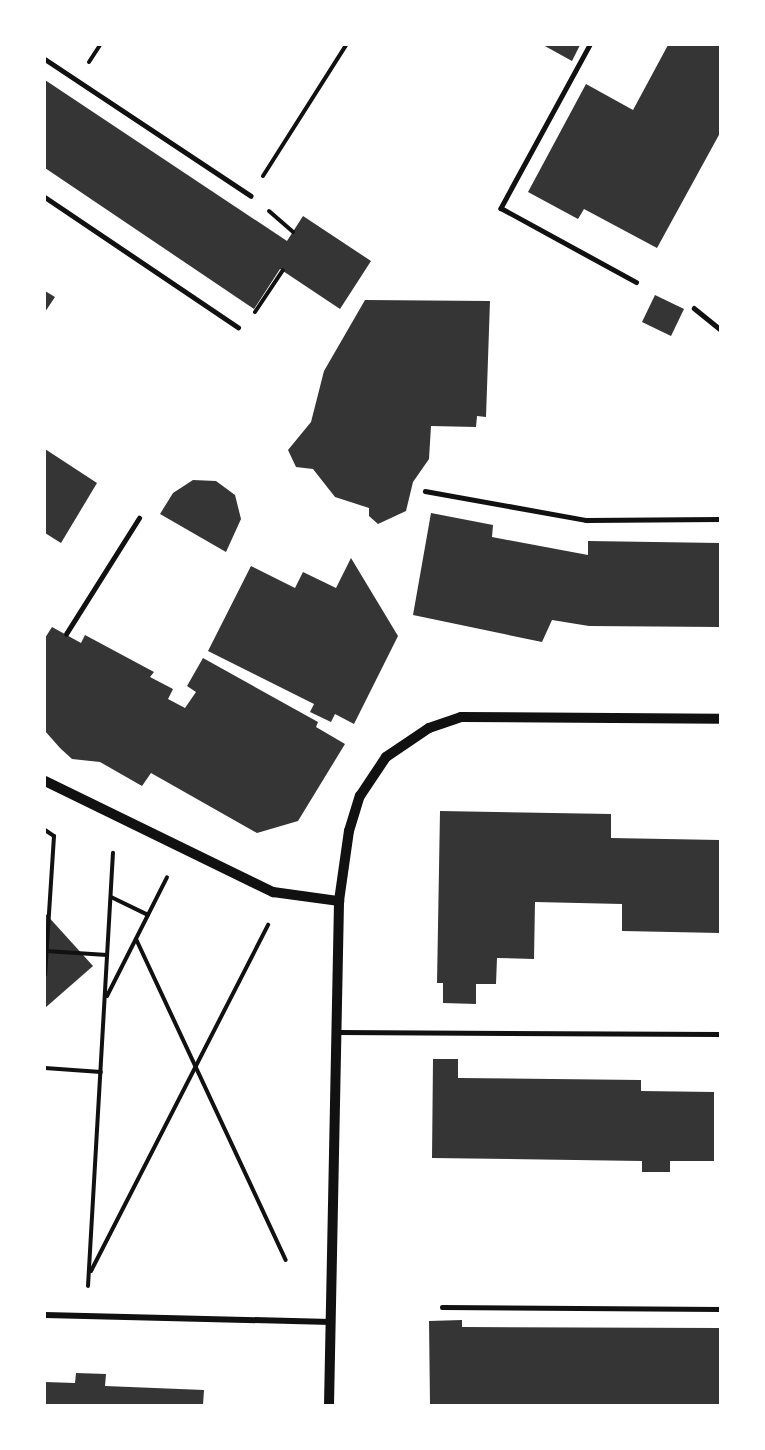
<!DOCTYPE html>
<html>
<head>
<meta charset="utf-8">
<style>
  body { margin:0 }
  #map { position:relative; width:765px; height:1450px; overflow:hidden; background:#fff; font-family:Roboto,sans-serif }
  div>[style] { position:absolute }
  [style*='--x'] { left:calc(var(--x)*1px); top:calc(var(--y)*1px); width:calc(var(--w)*1px); rotate:calc(var(--a)*1deg) }
  .building>* { inset:0; background:#353535 }
  .path>* { height:4px; margin:-2px; padding:0 2px; transform-origin:2px; border-radius:2px; background:#111 }
  .service>* { height:4.5px; margin:-2.25px; padding:0 2.25px; transform-origin:2.25px; border-radius:2.25px; background:#111 }
  .minor>* { height:6px; margin:-3px; padding:0 3px; transform-origin:3px; border-radius:3px; background:#111 }
  .tertiary>* { height:10px; margin:-5px; padding:0 5px; transform-origin:5px; border-radius:5px; background:#111 }
  span { translate:-50% -50%; white-space:nowrap; text-align:center; line-height:1.15; -webkit-text-stroke:5px #fff; paint-order:stroke }
  .frame { position:absolute; inset:0; border:46px solid #fff; pointer-events:none }
</style>
</head>
<body>
<div id="map">
  <div class="building">
    <div style="clip-path:polygon(543px 45px,580px 45px,572px 61px)"></div>
    <div style="clip-path:polygon(668px 45px,720px 45px,720px 133px,657px 248px,584px 209px,578px 219px,528px 192px,586px 84px,633px 110px)"></div>
    <div style="clip-path:polygon(45px 80px,287px 241px,303px 216px,371px 261px,340px 309px,280px 269px,254px 309px,45px 168px)"></div>
    <div style="clip-path:polygon(45px 291px,55px 297px,45px 312px)"></div>
    <div style="clip-path:polygon(655px 295px,684px 309px,671px 336px,642px 322px)"></div>
    <div style="clip-path:polygon(365px 300px,490px 301px,486px 417px,477px 416px,476px 427px,431px 426px,429px 459px,413px 482px,406px 511px,378px 524px,369px 516px,369px 508px,335px 497px,313px 469px,296px 467px,288px 450px,311px 422px,324px 371px)"></div>
    <div style="clip-path:polygon(45px 449px,97px 483px,61px 543px,45px 533px)"></div>
    <div style="clip-path:polygon(193px 480px,216px 481px,235px 495px,241px 519px,226px 552px,160px 514px,173px 493px)"></div>
    <div style="clip-path:polygon(431px 513px,493px 525px,492px 537px,588px 555px,588px 541px,720px 543px,720px 627px,589px 626px,552px 620px,542px 642px,413px 615px)"></div>
    <div style="clip-path:polygon(351px 558px,398px 636px,354px 724px,335px 714px,331px 722px,310px 712px,314px 704px,208px 651px,251px 566px,295px 588px,303px 572px,336px 588px)"></div>
    <div style="clip-path:polygon(52px 627px,81px 643px,85px 635px,154px 672px,150px 677px,173px 689px,168px 699px,185px 708px,196px 692px,187px 686px,203px 658px,318px 722px,316px 727px,345px 744px,298px 821px,257px 833px,151px 773px,142px 786px,100px 762px,72px 759px,60px 748px,45px 731px,45px 638px)"></div>
    <div style="clip-path:polygon(440px 811px,611px 814px,611px 838px,720px 840px,720px 933px,622px 931px,622px 904px,535px 902px,534px 959px,497px 958px,496px 984px,476px 984px,476px 1004px,443px 1003px,443px 983px,437px 983px)"></div>
    <div style="clip-path:polygon(45px 913px,93px 966px,45px 1008px)"></div>
    <div style="clip-path:polygon(433px 1059px,458px 1059px,458px 1078px,641px 1080px,641px 1091px,714px 1092px,714px 1161px,670px 1161px,670px 1172px,642px 1172px,642px 1161px,432px 1158px)"></div>
    <div style="clip-path:polygon(462px 1320px,462px 1327px,720px 1328px,720px 1405px,430px 1405px,429px 1321px)"></div>
    <div style="clip-path:polygon(76px 1373px,106px 1374px,105px 1386px,204px 1390px,203px 1405px,45px 1405px,45px 1382px,75px 1383px)"></div>
  </div>
  <div class="path">
    <div style="--x:89;--y:62;--w:20;--a:-57"></div>
    <div style="--x:263;--y:176;--w:155;--a:-57.6"></div>
    <div style="--x:269;--y:211;--w:32;--a:41"></div>
    <div style="--x:255;--y:312;--w:50;--a:-56.3"></div>
    <div style="--x:45;--y:830;--w:11;--a:34"></div>
    <div style="--x:54;--y:836;--w:139;--a:93.7"></div>
    <div style="--x:111;--y:897;--w:41;--a:25.9"></div>
    <div style="--x:136;--y:939;--w:354;--a:65"></div>
    <div style="--x:46;--y:951;--w:61;--a:3.8"></div>
    <div style="--x:107;--y:996;--w:133;--a:-63.2"></div>
    <div style="--x:45;--y:1068;--w:56;--a:4.1"></div>
    <div style="--x:91;--y:1271;--w:389;--a:-62.9"></div>
    <div style="--x:88;--y:1286;--w:434;--a:-86.7"></div>
  </div>
  <div class="service">
    <div style="--x:590;--y:45;--w:186;--a:118.6"></div>
    <div style="--x:501;--y:208;--w:154;--a:28.7"></div>
    <div style="--x:45;--y:59;--w:247;--a:33.6"></div>
    <div style="--x:45;--y:197;--w:233;--a:34"></div>
    <div style="--x:694;--y:308;--w:33;--a:39"></div>
    <div style="--x:425;--y:491;--w:164;--a:10.2"></div>
    <div style="--x:586;--y:520;--w:134;--a:-0.4"></div>
    <div style="--x:66;--y:634;--w:137;--a:-57.8"></div>
    <div style="--x:338;--y:1032;--w:382;--a:0.3"></div>
    <div style="--x:442;--y:1307;--w:278;--a:0.4"></div>
  </div>
  <div class="minor">
    <div style="--x:45;--y:1315;--w:286;--a:1.4"></div>
  </div>
  <div class="tertiary">
    <div style="--x:45;--y:781;--w:254;--a:26"></div>
    <div style="--x:273;--y:892;--w:67;--a:7.8"></div>
    <div style="--x:329;--y:1405;--w:504;--a:-88.86"></div>
    <div style="--x:339;--y:901;--w:71;--a:-81.9"></div>
    <div style="--x:349;--y:831;--w:37;--a:-73"></div>
    <div style="--x:360;--y:796;--w:47;--a:-56.3"></div>
    <div style="--x:386;--y:757;--w:52;--a:-34"></div>
    <div style="--x:429;--y:728;--w:34;--a:-19"></div>
    <div style="--x:461;--y:717;--w:259;--a:0.4"></div>
  </div>
  <div class="frame"></div>
</div>
</body>
</html>
